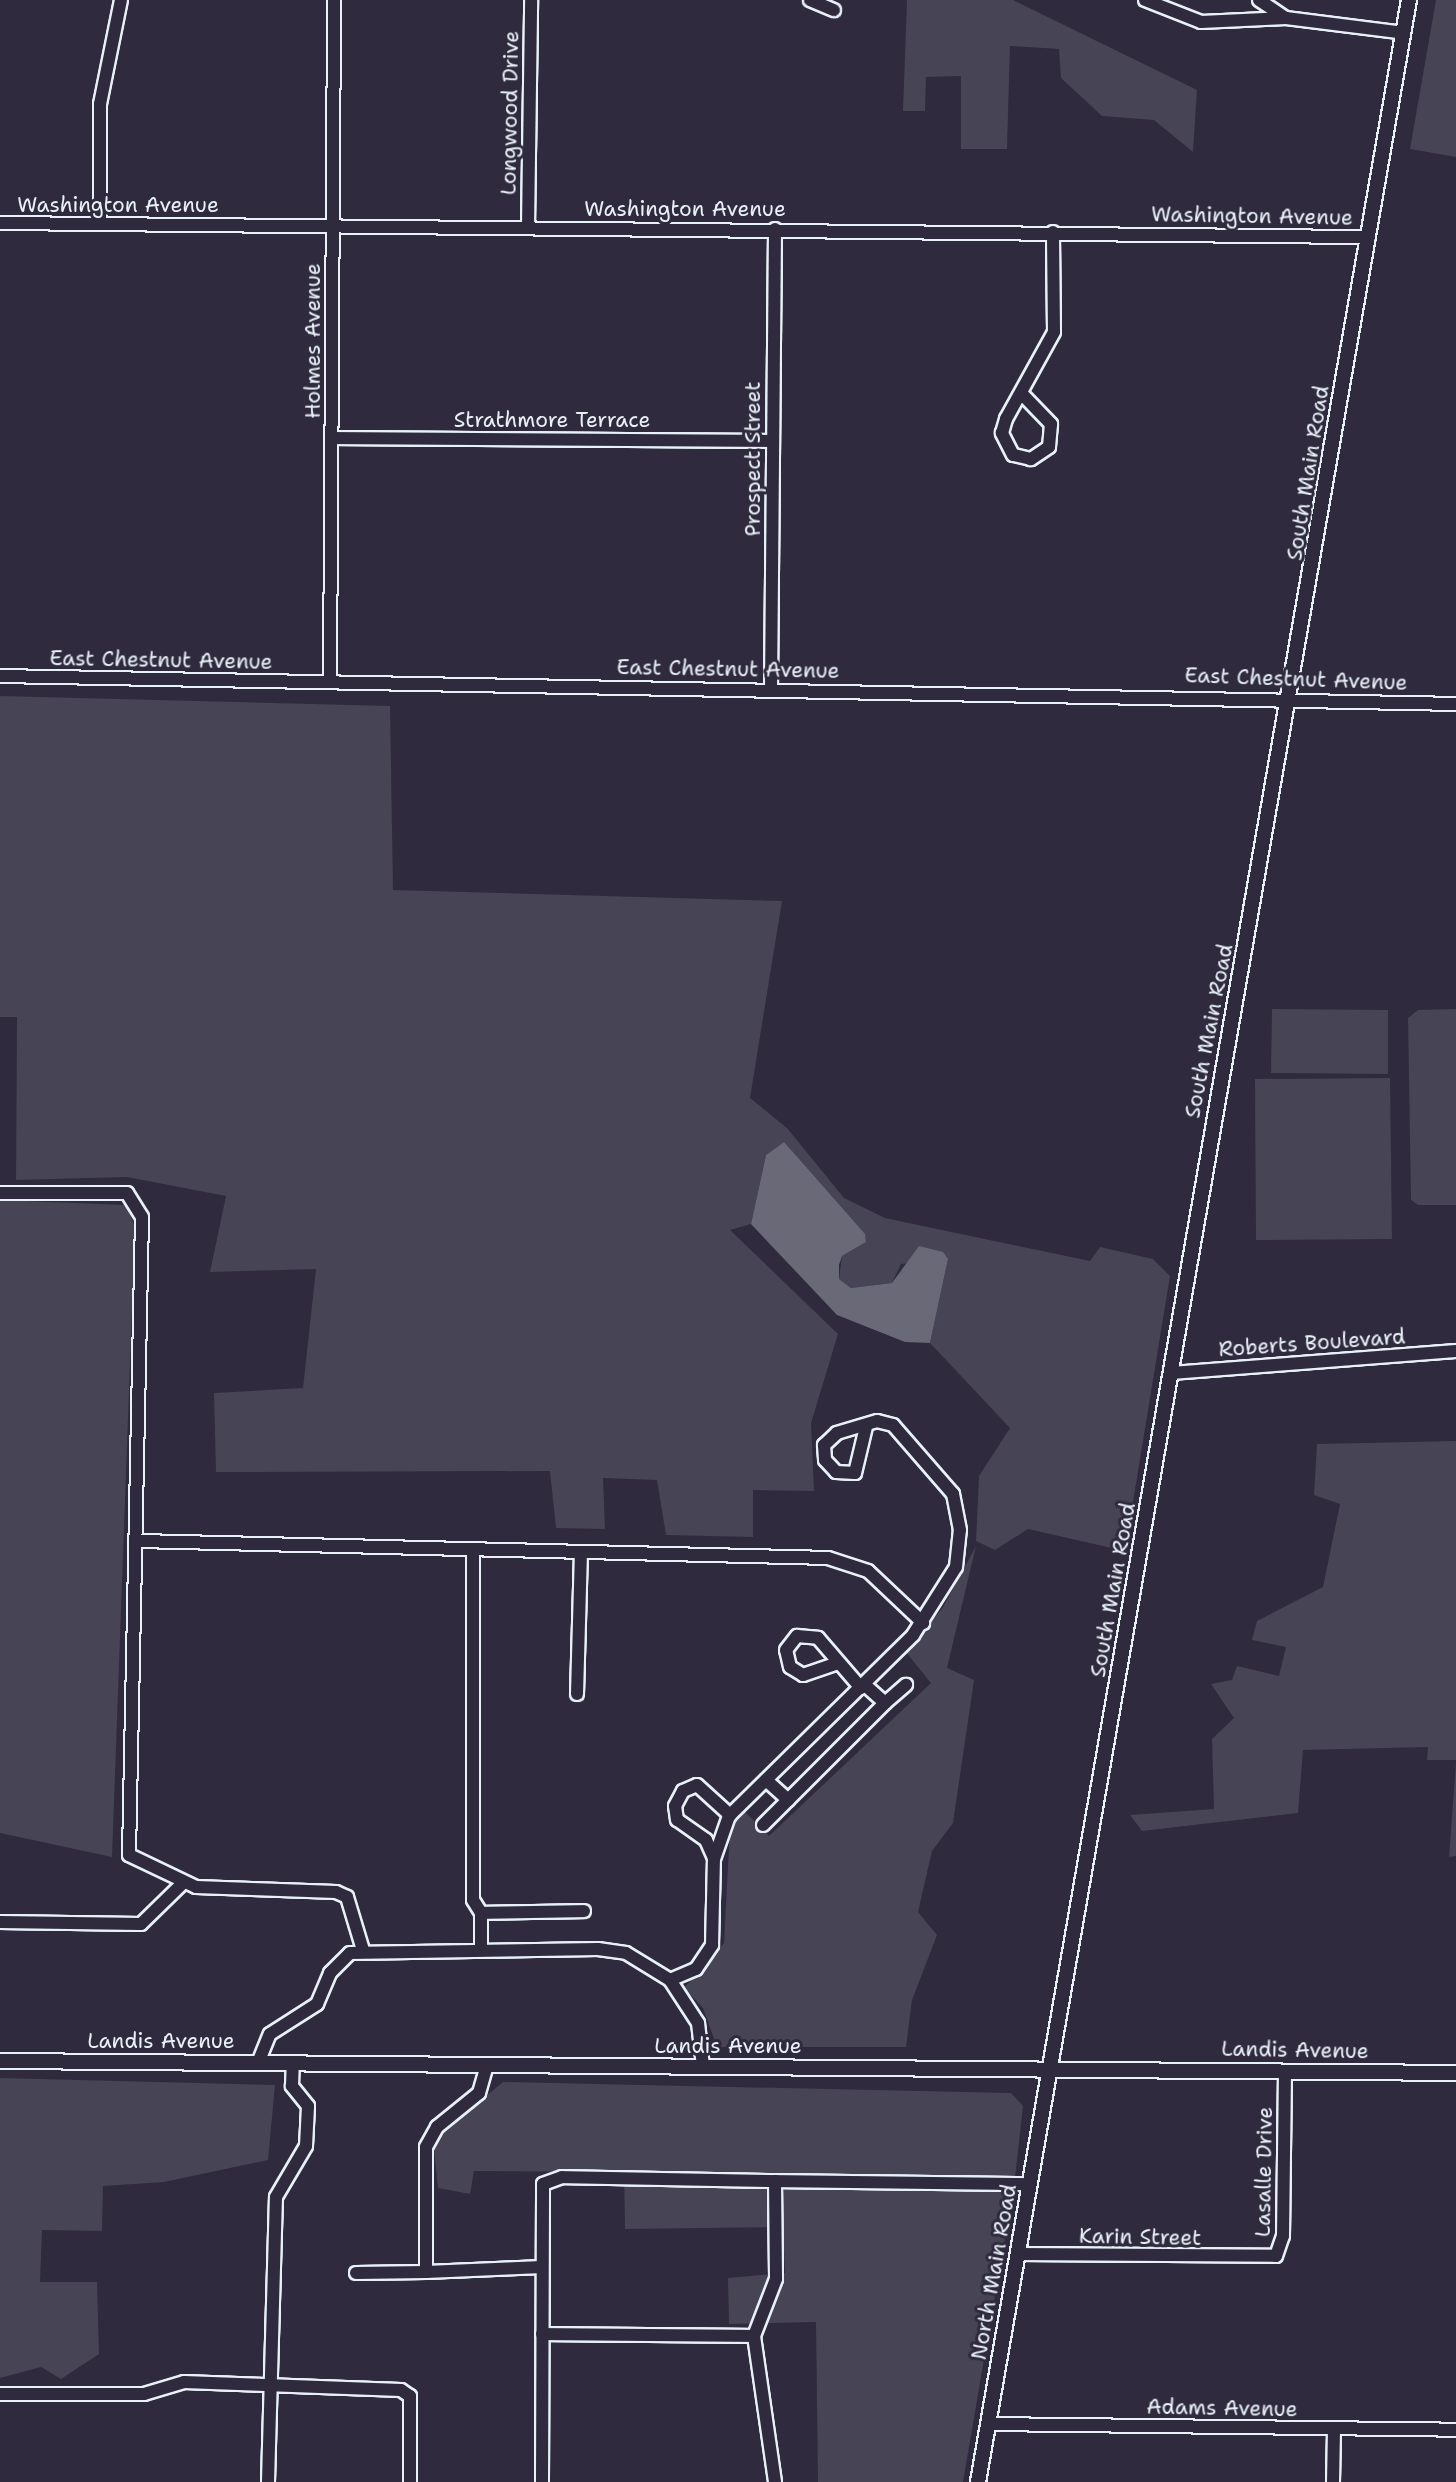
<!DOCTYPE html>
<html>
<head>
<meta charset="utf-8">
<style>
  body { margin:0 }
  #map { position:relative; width:1456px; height:2482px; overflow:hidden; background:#2f2a3d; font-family:"Shantell Sans",sans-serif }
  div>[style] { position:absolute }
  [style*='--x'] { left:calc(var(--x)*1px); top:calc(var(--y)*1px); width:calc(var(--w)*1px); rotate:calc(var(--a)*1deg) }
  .green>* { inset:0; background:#464455 }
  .water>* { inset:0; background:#696978 }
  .roads { filter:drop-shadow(2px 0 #e8f1f8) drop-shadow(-2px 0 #e8f1f8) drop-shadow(0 2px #e8f1f8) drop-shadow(0 -2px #e8f1f8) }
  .minor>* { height:12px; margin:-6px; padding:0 6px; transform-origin:6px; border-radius:6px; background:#2f2a3d }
  .major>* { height:14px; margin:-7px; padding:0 7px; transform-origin:7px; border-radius:7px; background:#2f2a3d }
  span { translate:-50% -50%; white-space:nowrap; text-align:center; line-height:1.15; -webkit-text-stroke:6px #2f2a3d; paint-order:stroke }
  .street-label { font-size:21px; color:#e8f1f8 }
</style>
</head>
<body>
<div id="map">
  <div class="green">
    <div style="clip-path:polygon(907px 0,1013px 0,1197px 90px,1193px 152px,1154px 120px,1102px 116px,1061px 78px,1059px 49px,1010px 46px,1007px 149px,961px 149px,961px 76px,926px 77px,925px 111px,903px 111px)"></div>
    <div style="clip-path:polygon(1436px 0,1456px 0,1456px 157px,1410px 149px)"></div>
    <div style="clip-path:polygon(0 696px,390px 706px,393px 890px,782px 901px,750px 1098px,787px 1128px,844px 1198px,885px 1218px,1090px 1261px,1100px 1247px,1153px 1259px,1170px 1276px,1125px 1551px,1028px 1529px,995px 1550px,976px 1541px,979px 1476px,1010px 1428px,930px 1343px,948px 1259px,901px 1264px,892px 1283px,851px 1288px,839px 1279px,842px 1256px,866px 1242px,784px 1142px,766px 1155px,751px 1224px,730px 1230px,838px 1334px,811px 1423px,814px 1491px,753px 1490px,753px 1537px,666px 1535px,657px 1480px,603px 1478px,605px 1529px,556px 1528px,550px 1471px,216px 1472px,214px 1393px,303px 1388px,316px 1269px,210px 1272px,226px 1196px,127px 1177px,16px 1180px,17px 1017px,0 1017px)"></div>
    <div style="clip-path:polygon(1272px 1009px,1388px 1010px,1388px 1074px,1271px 1073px)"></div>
    <div style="clip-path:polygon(1456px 1009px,1456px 1205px,1418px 1205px,1411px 1200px,1408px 1018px,1418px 1010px)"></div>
    <div style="clip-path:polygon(1390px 1078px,1392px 1239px,1256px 1240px,1255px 1079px)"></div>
    <div style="clip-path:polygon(0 1200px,126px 1205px,135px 1227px,112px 1857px,0 1833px)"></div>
    <div style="clip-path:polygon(1456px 1441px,1456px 1760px,1427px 1760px,1428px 1747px,1303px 1750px,1298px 1813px,1142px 1831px,1130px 1815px,1214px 1809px,1212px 1739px,1234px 1718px,1211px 1684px,1232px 1680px,1237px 1666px,1279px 1676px,1286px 1647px,1252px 1640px,1257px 1621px,1323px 1587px,1340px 1504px,1314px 1495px,1317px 1444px)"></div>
    <div style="clip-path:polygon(976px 1546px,947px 1668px,974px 1680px,953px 1823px,932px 1851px,918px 1912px,937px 1935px,912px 2000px,906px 2047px,717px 2047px,703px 2008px,684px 1988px,724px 1943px,730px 1828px,742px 1809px,769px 1836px,931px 1683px,905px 1651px,942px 1609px)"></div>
    <div style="clip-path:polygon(1456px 1763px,1456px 1856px,1449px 1857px)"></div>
    <div style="clip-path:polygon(0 2078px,275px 2085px,268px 2160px,164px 2182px,103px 2186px,102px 2231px,42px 2230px,40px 2282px,97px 2282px,99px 2354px,61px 2379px,41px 2367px,0 2378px)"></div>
    <div style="clip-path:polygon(503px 2082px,1011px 2093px,1023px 2106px,1015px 2178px,963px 2482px,818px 2482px,816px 2322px,729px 2324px,728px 2278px,785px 2273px,783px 2227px,625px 2229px,624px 2172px,474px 2171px,470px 2194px,438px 2188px,433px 2140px)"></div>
  </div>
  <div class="water">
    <div style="clip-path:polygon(784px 1142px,865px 1234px,866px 1242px,842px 1256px,839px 1265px,839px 1279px,851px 1288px,892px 1283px,919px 1246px,943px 1252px,948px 1259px,930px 1343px,905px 1342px,837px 1315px,751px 1224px,766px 1155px)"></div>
  </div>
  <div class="roads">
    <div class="minor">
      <div style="--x:810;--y:0;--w:26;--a:23"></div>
      <div style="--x:1145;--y:0;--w:60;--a:21.4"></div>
      <div style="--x:1201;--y:22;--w:85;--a:-2.7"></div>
      <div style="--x:1286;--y:18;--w:119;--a:7.2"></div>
      <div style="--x:1259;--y:0;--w:32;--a:34"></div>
      <div style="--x:0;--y:223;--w:1369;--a:0.59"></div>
      <div style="--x:100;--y:224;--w:120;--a:-90"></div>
      <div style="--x:100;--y:104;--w:106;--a:-78.6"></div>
      <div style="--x:528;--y:227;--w:227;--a:-89.2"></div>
      <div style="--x:1022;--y:394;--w:42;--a:46"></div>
      <div style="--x:1051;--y:424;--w:23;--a:95"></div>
      <div style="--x:1049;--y:447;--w:22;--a:146"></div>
      <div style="--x:1031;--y:459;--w:18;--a:-167"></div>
      <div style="--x:1013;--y:455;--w:25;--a:-117"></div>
      <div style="--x:1002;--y:433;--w:15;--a:-74"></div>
      <div style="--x:1006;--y:419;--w:99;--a:-61.1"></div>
      <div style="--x:1054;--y:332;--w:100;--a:-90.6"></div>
      <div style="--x:332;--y:438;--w:440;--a:0.4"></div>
      <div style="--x:0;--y:676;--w:1456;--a:1.1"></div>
      <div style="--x:330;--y:682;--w:682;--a:-89.66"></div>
      <div style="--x:771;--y:689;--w:460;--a:-89.5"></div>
      <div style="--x:0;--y:1193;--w:127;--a:0"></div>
      <div style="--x:127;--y:1193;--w:28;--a:58"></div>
      <div style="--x:142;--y:1217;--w:638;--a:91.17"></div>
      <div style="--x:129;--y:1855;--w:74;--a:25.5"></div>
      <div style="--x:196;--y:1887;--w:140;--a:2"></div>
      <div style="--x:336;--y:1892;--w:12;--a:24"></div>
      <div style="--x:347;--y:1897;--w:55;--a:73.2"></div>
      <div style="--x:1171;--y:1373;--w:286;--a:-4.4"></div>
      <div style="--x:139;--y:1541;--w:689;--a:1.41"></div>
      <div style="--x:828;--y:1558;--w:42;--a:18"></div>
      <div style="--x:868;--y:1571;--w:76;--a:43.4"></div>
      <div style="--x:473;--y:1549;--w:351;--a:90"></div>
      <div style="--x:473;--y:1900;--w:15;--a:58"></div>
      <div style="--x:838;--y:1663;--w:37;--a:161"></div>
      <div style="--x:803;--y:1675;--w:15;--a:-148"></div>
      <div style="--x:790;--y:1667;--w:17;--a:-103"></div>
      <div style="--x:786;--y:1650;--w:18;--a:-52"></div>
      <div style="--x:797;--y:1636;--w:21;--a:5"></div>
      <div style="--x:818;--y:1638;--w:66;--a:49.3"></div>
      <div style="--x:865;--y:1685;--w:27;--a:42"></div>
      <div style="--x:885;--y:1703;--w:28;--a:-41"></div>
      <div style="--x:577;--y:1694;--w:142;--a:-88.4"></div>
      <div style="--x:766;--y:1780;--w:30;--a:42"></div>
      <div style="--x:763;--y:1825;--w:173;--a:-45"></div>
      <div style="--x:714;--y:1858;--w:20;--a:-114"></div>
      <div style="--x:706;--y:1840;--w:35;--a:-145"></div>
      <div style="--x:677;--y:1820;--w:14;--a:-98"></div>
      <div style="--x:675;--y:1806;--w:17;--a:-62"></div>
      <div style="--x:683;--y:1791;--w:15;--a:-23"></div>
      <div style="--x:697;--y:1785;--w:45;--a:42.3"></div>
      <div style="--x:0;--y:1922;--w:141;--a:0.8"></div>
      <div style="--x:141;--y:1924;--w:59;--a:-44.3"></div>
      <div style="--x:481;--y:1948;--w:35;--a:-90"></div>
      <div style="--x:481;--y:1913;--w:103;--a:-1.1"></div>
      <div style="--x:670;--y:1980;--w:28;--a:-23"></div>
      <div style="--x:696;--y:1969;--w:29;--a:-56"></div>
      <div style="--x:712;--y:1945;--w:86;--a:-88.7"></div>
      <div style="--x:714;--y:1859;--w:46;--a:-70.8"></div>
      <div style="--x:729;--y:1816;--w:258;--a:-44.5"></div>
      <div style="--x:913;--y:1635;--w:80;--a:-57.7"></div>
      <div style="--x:956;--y:1567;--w:37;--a:-84"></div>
      <div style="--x:960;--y:1530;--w:37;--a:-101"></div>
      <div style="--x:953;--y:1494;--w:91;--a:-131"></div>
      <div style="--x:893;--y:1425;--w:16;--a:-166"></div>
      <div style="--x:877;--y:1421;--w:42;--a:163.3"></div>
      <div style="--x:837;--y:1433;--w:18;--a:137"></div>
      <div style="--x:824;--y:1445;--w:15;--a:86"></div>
      <div style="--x:825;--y:1460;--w:16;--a:47"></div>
      <div style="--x:836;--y:1472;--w:19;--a:3"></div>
      <div style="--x:855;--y:1473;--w:47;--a:-76.6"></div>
      <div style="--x:258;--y:2063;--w:31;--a:-68"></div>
      <div style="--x:270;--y:2034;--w:56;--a:-32.6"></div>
      <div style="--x:317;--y:2004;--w:34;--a:-67"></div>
      <div style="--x:330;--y:1973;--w:28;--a:-45"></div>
      <div style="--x:350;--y:1953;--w:248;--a:-0.9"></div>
      <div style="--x:598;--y:1949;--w:28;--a:8"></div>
      <div style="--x:626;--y:1953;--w:52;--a:31.5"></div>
      <div style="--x:670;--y:1980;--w:51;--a:56.9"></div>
      <div style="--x:698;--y:2023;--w:43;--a:83.4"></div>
      <div style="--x:775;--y:2181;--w:255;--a:0.7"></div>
      <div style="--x:1018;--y:2254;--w:258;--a:0.4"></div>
      <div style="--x:1276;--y:2256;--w:21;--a:-71"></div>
      <div style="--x:1283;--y:2236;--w:165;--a:-89.3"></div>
      <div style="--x:426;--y:2272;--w:116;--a:-2.5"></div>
      <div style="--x:356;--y:2273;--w:70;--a:-0.8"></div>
      <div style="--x:426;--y:2272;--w:125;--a:-90"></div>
      <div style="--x:426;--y:2147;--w:23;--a:-61"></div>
      <div style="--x:437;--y:2127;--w:54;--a:-39"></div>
      <div style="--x:479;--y:2093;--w:29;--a:-74"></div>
      <div style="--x:542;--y:2334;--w:212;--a:0.5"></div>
      <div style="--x:0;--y:2394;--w:144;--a:0"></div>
      <div style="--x:144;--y:2394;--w:42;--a:-16.7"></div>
      <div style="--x:184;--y:2382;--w:217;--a:2.1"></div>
      <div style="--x:401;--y:2390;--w:11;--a:34"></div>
      <div style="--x:410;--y:2396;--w:86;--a:90"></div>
      <div style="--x:988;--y:2424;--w:468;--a:0.7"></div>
      <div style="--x:268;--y:2482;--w:285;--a:-88.4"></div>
      <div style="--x:276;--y:2197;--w:59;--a:-59.5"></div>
      <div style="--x:306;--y:2146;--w:40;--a:-87.1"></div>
      <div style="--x:308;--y:2106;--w:26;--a:-129"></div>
      <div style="--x:292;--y:2086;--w:23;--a:-88"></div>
      <div style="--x:542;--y:2482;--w:298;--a:-89.8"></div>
      <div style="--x:543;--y:2184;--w:20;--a:-20"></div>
      <div style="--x:562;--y:2177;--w:213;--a:1.1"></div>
      <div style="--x:775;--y:2181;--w:98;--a:89.4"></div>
      <div style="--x:776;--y:2279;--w:61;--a:111.1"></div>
      <div style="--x:754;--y:2336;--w:148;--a:81.8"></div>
      <div style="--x:1333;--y:2482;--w:53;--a:-88.9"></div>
    </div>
    <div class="major">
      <div style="--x:0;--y:2061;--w:1456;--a:0.47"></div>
      <div style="--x:978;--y:2482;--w:2519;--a:-80.15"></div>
    </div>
  </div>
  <div class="street-label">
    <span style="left:510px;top:113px;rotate:-89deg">Longwood Drive</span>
    <span style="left:118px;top:205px">Washington Avenue</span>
    <span style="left:685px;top:209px">Washington Avenue</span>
    <span style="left:1252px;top:216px;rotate:1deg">Washington Avenue</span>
    <span style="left:313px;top:341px;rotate:-90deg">Holmes Avenue</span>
    <span style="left:552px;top:420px">Strathmore Terrace</span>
    <span style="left:753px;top:459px;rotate:-90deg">Prospect Street</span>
    <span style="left:1308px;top:473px;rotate:-81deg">South Main Road</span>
    <span style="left:161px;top:660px;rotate:1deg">East Chestnut Avenue</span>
    <span style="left:728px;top:669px;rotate:1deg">East Chestnut Avenue</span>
    <span style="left:1296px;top:679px;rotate:2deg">East Chestnut Avenue</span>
    <span style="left:1209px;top:1031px;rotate:-79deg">South Main Road</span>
    <span style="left:1312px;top:1343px;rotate:-4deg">Roberts Boulevard</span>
    <span style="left:1113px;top:1590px;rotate:-80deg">South Main Road</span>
    <span style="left:161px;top:2041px">Landis Avenue</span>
    <span style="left:728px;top:2046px">Landis Avenue</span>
    <span style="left:1295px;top:2050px;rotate:1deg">Landis Avenue</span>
    <span style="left:1264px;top:2172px;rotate:-89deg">Lasalle Drive</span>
    <span style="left:1140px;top:2237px;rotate:1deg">Karin Street</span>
    <span style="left:994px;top:2272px;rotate:-80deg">North Main Road</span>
    <span style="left:1222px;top:2408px;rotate:1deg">Adams Avenue</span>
  </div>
</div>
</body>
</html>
